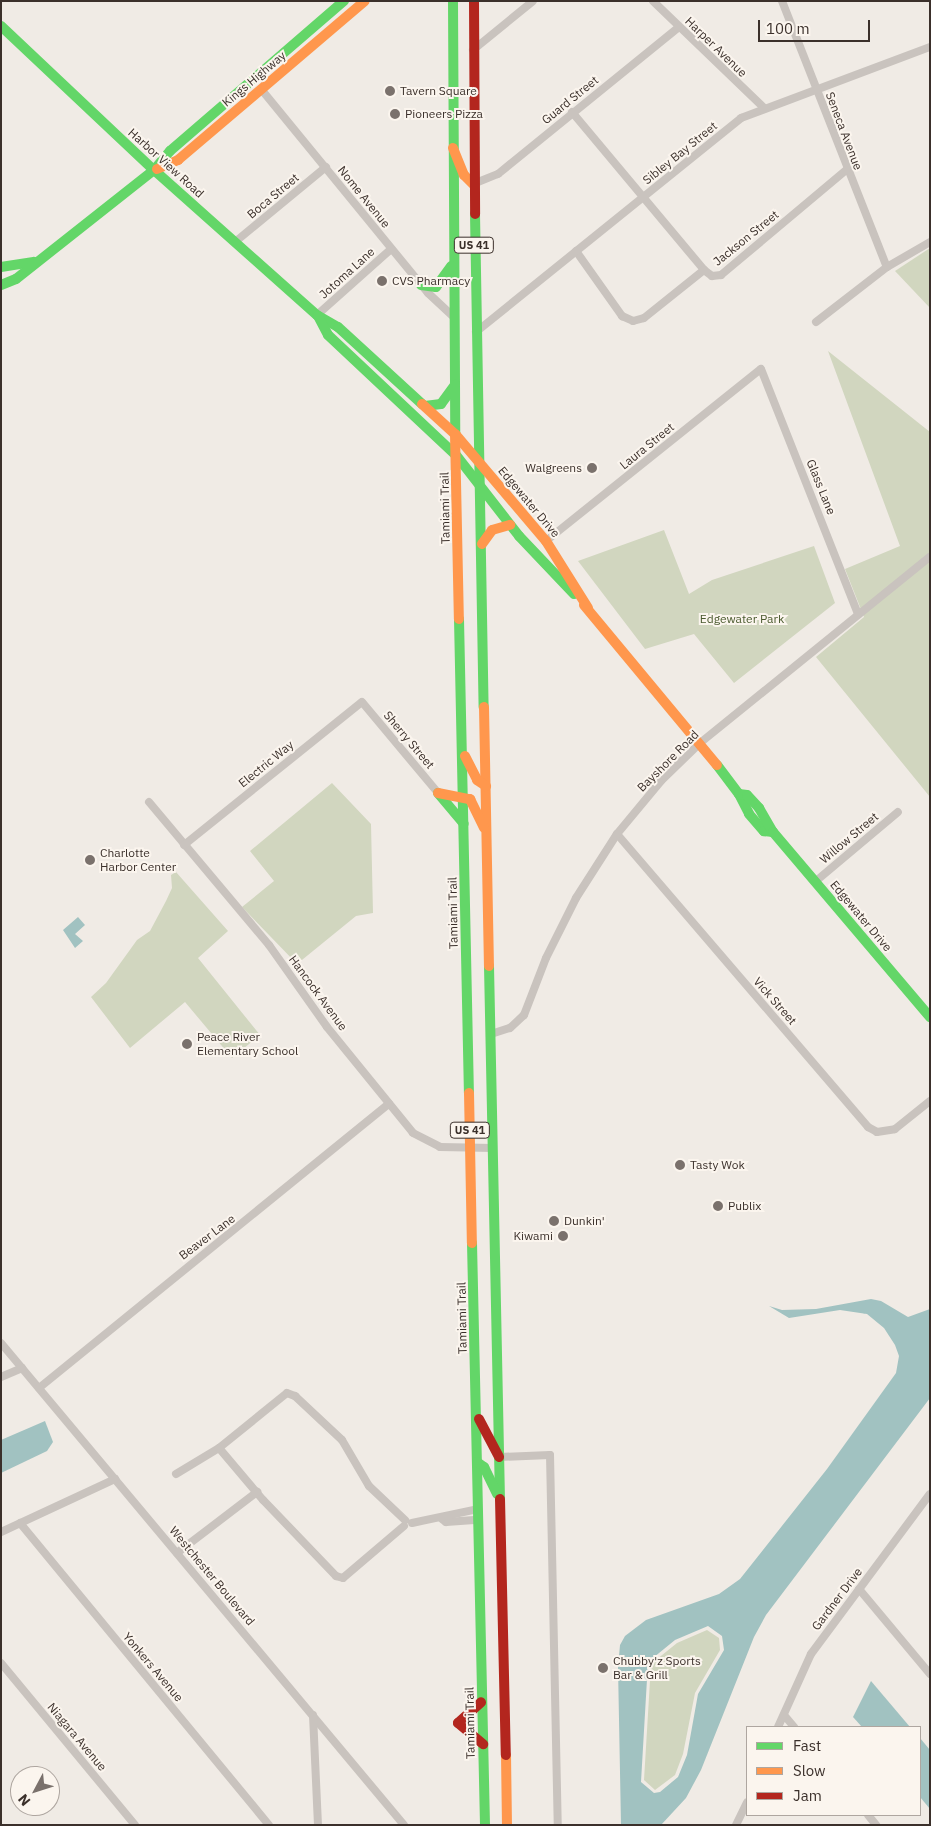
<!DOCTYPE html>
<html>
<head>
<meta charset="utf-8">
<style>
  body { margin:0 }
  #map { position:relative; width:931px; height:1826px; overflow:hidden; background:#f0ebe5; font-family:"IBM Plex Sans",sans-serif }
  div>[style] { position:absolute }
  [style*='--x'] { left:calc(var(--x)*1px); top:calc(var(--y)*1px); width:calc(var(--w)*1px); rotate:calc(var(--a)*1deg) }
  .green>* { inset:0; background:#d1d6bf }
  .water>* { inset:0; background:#a1c2c1 }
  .street>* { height:8px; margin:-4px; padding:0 4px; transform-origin:4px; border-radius:4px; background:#c9c3be }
  .fast>* { height:10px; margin:-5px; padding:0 5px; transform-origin:5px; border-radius:5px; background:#63d668 }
  .slow>* { height:10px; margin:-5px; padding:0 5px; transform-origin:5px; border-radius:5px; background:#ff974d }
  .jam>* { height:10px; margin:-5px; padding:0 5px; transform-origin:5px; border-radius:5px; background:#b3261e }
  .dots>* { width:14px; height:14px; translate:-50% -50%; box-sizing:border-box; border:2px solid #fbf5ee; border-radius:50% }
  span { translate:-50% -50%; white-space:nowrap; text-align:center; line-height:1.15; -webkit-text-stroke:4px #fbf5ee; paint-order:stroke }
  .shield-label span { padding:1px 4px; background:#fbf5ee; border:1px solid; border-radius:4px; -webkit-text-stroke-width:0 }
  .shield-label { font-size:11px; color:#3b302b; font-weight:700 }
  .street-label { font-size:12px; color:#3b302b }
  .poi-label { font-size:12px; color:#3b302b }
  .left { translate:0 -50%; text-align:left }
  .right { translate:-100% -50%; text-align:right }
  .park-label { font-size:12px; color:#4a5a2e }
  .frame { position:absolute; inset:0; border:2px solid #3b302b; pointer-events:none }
  .legend { position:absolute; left:746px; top:1726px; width:175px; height:90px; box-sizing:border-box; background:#fbf5ee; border:1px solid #aea6a0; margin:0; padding:6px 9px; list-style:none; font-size:15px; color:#3b302b }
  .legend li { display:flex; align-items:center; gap:10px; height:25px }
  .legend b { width:25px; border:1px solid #aea6a0 }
  .north { position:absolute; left:10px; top:1766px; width:50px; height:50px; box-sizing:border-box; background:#fbf5ee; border:1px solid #aea6a0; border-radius:50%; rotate:230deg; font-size:14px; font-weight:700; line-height:20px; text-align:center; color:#3b302b }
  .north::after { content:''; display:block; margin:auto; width:18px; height:22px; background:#7a716c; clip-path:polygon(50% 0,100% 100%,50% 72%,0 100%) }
  .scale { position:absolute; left:758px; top:20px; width:112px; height:22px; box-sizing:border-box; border:2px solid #3b302b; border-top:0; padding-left:6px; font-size:15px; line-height:18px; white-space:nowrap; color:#3b302b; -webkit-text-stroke:4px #fbf5ee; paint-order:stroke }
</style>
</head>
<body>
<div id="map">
  <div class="green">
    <div style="clip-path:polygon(930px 248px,930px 308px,895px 271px)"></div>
    <div style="clip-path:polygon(828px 351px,930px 432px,930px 797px,816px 657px,864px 617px,845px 569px,900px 546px)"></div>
    <div style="clip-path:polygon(664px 530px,689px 594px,712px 580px,814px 546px,835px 603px,734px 683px,694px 634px,645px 649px,578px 561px)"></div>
    <div style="clip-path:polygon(332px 783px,371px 824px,373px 913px,356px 916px,297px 964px,242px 907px,274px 881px,250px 851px)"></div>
    <div style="clip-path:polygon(176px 872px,228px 931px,198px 958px,260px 1035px,232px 1058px,185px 1002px,130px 1048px,91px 997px,106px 983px,137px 940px,150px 931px,166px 901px,172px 888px,171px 875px)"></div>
    <div style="clip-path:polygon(707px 1630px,719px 1638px,720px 1650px,695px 1693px,683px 1754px,675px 1775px,655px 1790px,644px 1780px,651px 1664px,677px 1643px)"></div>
  </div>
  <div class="water">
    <div style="clip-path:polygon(78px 917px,85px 925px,75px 934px,83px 941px,75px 948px,63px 930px)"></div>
    <div style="clip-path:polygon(evenodd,871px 1299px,881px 1301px,908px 1317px,930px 1309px,930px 1398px,766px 1615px,754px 1637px,701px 1770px,686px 1798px,661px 1825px,621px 1825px,618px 1667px,620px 1645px,625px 1636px,646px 1620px,719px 1594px,740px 1579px,827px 1469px,896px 1373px,899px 1356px,895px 1345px,884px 1328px,867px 1314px,840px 1310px,789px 1318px,769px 1306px,782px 1310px,816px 1309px,871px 1299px,708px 1626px,722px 1636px,724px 1650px,698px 1694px,687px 1755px,678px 1777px,660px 1792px,654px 1793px,641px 1782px,648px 1662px,675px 1640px,708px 1626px)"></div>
    <div style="clip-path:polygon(45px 1421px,53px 1442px,47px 1451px,1px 1473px,1px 1440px)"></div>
    <div style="clip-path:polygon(871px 1681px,910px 1727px,862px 1727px,853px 1717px)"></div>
    <div style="clip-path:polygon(920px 1738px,930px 1750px,930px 1809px,920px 1797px)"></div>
  </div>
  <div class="street">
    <div style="--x:653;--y:1;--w:154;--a:43.9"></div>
    <div style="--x:782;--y:1;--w:286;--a:68.5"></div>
    <div style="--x:473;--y:50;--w:77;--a:-39.2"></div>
    <div style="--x:261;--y:89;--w:264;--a:50.7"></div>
    <div style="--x:428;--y:293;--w:33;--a:43"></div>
    <div style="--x:572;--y:112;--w:206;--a:50.1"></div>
    <div style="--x:704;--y:270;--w:10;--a:37"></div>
    <div style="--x:712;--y:276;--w:9;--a:-6"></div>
    <div style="--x:721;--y:275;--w:163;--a:-40"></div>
    <div style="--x:473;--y:184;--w:27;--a:-22"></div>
    <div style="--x:498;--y:174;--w:233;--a:-39.1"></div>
    <div style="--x:235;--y:242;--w:118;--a:-39.5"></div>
    <div style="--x:576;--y:251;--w:80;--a:54.7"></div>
    <div style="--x:622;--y:316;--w:12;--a:24"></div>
    <div style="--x:633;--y:321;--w:11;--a:-15"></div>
    <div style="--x:644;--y:318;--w:77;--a:-38.7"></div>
    <div style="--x:317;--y:315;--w:99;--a:-41.7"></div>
    <div style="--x:816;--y:322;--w:90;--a:-37.8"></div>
    <div style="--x:887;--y:267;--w:50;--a:-30.2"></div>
    <div style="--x:476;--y:332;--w:341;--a:-38.9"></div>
    <div style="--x:741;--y:118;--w:202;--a:-20.6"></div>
    <div style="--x:546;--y:541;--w:275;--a:-38.7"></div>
    <div style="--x:761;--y:369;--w:264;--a:68.4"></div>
    <div style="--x:149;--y:802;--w:187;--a:50"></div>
    <div style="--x:269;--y:945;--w:100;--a:54.7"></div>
    <div style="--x:327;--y:1027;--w:136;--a:50.9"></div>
    <div style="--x:413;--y:1133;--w:30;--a:27"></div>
    <div style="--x:440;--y:1147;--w:53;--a:1.1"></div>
    <div style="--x:617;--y:834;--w:386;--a:49.4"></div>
    <div style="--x:868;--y:1127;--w:10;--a:29"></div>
    <div style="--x:877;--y:1132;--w:18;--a:-9"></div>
    <div style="--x:895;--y:1129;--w:45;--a:-38.7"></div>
    <div style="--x:184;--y:845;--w:228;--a:-38.8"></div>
    <div style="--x:362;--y:702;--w:119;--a:50.1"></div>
    <div style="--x:816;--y:881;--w:107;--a:-40.1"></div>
    <div style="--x:491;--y:1034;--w:20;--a:-18"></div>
    <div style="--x:510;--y:1028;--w:19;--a:-43"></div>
    <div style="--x:524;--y:1015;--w:61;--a:-68.9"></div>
    <div style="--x:546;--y:958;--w:67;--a:-63.4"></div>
    <div style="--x:576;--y:898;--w:76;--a:-57.4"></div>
    <div style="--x:617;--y:834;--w:69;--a:-50.3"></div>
    <div style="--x:661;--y:781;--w:54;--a:-44.3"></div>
    <div style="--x:700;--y:743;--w:296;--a:-39"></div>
    <div style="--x:1;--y:1343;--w:628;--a:50.1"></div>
    <div style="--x:1;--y:1377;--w:23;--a:-23"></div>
    <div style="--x:39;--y:1388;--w:451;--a:-39.1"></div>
    <div style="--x:499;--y:1457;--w:51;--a:-2.2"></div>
    <div style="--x:550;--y:1455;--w:370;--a:88.8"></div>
    <div style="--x:176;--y:1474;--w:50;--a:-31.2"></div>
    <div style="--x:442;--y:1519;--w:5;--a:37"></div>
    <div style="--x:446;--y:1522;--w:32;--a:-4"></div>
    <div style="--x:20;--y:1523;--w:391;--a:50.5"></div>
    <div style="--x:412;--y:1523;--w:67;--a:-12"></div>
    <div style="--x:404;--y:1526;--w:80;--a:139.6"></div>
    <div style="--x:343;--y:1578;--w:7;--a:-164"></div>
    <div style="--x:336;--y:1576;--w:105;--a:-133.8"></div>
    <div style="--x:263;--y:1500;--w:68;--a:-130.2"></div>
    <div style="--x:219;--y:1448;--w:87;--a:-39"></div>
    <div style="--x:287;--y:1393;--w:9;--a:21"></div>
    <div style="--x:295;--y:1396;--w:64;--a:43.1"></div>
    <div style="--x:342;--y:1440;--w:53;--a:59.6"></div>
    <div style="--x:369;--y:1486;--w:50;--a:43.4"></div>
    <div style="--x:1;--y:1532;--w:126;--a:-24.9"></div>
    <div style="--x:177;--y:1553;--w:101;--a:-37.3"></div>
    <div style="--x:859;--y:1589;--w:111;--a:50.1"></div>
    <div style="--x:1;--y:1663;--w:210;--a:50.4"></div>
    <div style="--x:313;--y:1715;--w:110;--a:87.4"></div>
    <div style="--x:784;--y:1715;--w:16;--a:50"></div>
    <div style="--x:778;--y:1727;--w:80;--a:-65.7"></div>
    <div style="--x:811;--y:1654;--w:199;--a:-53.4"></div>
    <div style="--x:868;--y:1815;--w:13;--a:51"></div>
    <div style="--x:736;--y:1825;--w:25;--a:-64"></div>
  </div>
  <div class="fast">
    <div style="--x:453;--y:1;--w:433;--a:89.7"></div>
    <div style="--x:1;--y:26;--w:210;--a:43.3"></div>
    <div style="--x:154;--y:170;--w:218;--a:41.7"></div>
    <div style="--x:317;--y:315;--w:24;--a:30"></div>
    <div style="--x:338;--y:327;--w:114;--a:42.5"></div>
    <div style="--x:475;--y:214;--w:493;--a:89"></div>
    <div style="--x:1;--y:267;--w:33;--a:-9"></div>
    <div style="--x:1;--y:285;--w:16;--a:-22"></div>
    <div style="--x:16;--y:279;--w:176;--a:-38.3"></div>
    <div style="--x:154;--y:170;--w:25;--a:-50"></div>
    <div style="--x:170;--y:151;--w:230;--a:-40.8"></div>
    <div style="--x:421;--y:285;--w:15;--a:8"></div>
    <div style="--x:436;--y:287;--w:26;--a:-54"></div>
    <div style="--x:318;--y:316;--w:21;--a:62"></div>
    <div style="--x:328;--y:335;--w:175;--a:43.2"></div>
    <div style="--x:456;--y:455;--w:103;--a:52.1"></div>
    <div style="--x:519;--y:536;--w:80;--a:46.5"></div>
    <div style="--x:425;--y:406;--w:16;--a:-7"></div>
    <div style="--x:441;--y:404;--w:24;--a:-54"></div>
    <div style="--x:459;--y:619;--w:474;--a:88.8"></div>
    <div style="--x:717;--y:765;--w:36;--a:53"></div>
    <div style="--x:739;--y:794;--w:22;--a:63"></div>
    <div style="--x:749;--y:814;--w:23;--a:49"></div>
    <div style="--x:764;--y:831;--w:9;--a:6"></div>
    <div style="--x:438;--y:793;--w:40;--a:50"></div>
    <div style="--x:739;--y:794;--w:8;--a:7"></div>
    <div style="--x:747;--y:795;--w:18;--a:47"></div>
    <div style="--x:759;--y:808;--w:28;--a:60"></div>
    <div style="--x:773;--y:832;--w:243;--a:49.7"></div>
    <div style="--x:489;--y:966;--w:533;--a:88.82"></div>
    <div style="--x:472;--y:1243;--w:582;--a:88.72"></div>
    <div style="--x:477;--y:1462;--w:9;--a:36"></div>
    <div style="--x:484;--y:1467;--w:30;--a:64"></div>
  </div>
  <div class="slow">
    <div style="--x:453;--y:148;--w:29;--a:68"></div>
    <div style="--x:464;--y:175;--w:13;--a:45"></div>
    <div style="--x:157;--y:169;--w:23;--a:-23"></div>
    <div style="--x:178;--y:160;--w:245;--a:-40.4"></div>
    <div style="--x:422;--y:404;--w:46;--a:42.4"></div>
    <div style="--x:456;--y:435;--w:139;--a:49.7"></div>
    <div style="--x:546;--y:541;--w:79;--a:57.9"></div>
    <div style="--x:455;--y:434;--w:185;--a:88.8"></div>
    <div style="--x:482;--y:544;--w:17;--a:-54"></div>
    <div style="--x:492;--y:530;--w:19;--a:-16"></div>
    <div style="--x:584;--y:605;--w:208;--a:50.3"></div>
    <div style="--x:484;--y:707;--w:259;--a:88.9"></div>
    <div style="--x:465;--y:756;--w:27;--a:63"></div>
    <div style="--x:477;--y:780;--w:11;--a:34"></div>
    <div style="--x:438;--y:793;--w:33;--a:11"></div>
    <div style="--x:470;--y:799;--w:32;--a:64"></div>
    <div style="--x:469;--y:1093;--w:150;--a:88.9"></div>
    <div style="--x:506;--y:1755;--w:70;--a:89.2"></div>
  </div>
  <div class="jam">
    <div style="--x:474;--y:1;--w:213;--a:89.7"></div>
    <div style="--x:479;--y:1419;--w:43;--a:62.2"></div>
    <div style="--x:500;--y:1499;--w:256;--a:88.7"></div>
    <div style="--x:458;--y:1723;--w:33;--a:40"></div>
    <div style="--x:458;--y:1723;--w:31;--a:-42"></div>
  </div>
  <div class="dots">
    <div style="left:390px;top:91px;background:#7a716c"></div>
    <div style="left:395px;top:114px;background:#7a716c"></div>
    <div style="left:382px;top:281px;background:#7a716c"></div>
    <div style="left:592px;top:468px;background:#7a716c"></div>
    <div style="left:90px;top:860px;background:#7a716c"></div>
    <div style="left:187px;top:1044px;background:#7a716c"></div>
    <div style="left:680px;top:1165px;background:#7a716c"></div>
    <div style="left:718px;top:1206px;background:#7a716c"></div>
    <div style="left:554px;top:1221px;background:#7a716c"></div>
    <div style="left:563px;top:1236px;background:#7a716c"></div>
    <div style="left:603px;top:1668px;background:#7a716c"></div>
  </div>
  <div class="shield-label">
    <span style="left:474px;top:245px">US 41</span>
    <span style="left:470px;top:1130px">US 41</span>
  </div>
  <div class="street-label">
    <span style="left:716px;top:47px;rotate:44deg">Harper Avenue</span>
    <span style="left:254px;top:79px;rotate:-40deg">Kings Highway</span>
    <span style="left:570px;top:100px;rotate:-39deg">Guard Street</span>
    <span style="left:844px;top:131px;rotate:69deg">Seneca Avenue</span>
    <span style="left:680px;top:153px;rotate:-39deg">Sibley Bay Street</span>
    <span style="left:166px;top:163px;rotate:42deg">Harbor View Road</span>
    <span style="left:273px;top:196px;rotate:-40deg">Boca Street</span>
    <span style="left:364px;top:197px;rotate:51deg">Nome Avenue</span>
    <span style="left:746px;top:238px;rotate:-39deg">Jackson Street</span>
    <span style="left:347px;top:273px;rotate:-42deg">Jotoma Lane</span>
    <span style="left:647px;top:446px;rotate:-39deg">Laura Street</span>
    <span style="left:821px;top:487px;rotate:68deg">Glass Lane</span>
    <span style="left:529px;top:502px;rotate:50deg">Edgewater Drive</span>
    <span style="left:445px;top:508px;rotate:-91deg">Tamiami Trail</span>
    <span style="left:409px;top:740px;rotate:50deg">Sherry Street</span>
    <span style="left:668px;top:761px;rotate:-45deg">Bayshore Road</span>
    <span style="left:266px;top:764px;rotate:-39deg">Electric Way</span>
    <span style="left:849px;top:838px;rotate:-40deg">Willow Street</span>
    <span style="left:453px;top:913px;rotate:-91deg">Tamiami Trail</span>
    <span style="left:861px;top:916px;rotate:50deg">Edgewater Drive</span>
    <span style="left:318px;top:993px;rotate:54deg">Hancock Avenue</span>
    <span style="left:775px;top:1001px;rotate:49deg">Vick Street</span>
    <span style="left:207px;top:1237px;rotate:-37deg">Beaver Lane</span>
    <span style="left:462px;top:1318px;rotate:-91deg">Tamiami Trail</span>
    <span style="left:212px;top:1576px;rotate:50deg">Westchester Boulevard</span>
    <span style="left:837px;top:1599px;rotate:-53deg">Gardner Drive</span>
    <span style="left:153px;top:1667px;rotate:50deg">Yonkers Avenue</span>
    <span style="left:470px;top:1723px;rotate:-91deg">Tamiami Trail</span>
    <span style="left:77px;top:1737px;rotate:50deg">Niagara Avenue</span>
  </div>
  <div class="poi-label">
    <span class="left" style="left:400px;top:91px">Tavern Square</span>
    <span class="left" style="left:405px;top:114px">Pioneers Pizza</span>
    <span class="left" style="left:392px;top:281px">CVS Pharmacy</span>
    <span class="right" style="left:582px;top:468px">Walgreens</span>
    <span class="left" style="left:100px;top:860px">Charlotte<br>Harbor Center</span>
    <span class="left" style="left:197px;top:1044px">Peace River<br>Elementary School</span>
    <span class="left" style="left:690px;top:1165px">Tasty Wok</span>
    <span class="left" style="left:728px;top:1206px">Publix</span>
    <span class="left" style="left:564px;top:1221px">Dunkin'</span>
    <span class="right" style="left:553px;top:1236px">Kiwami</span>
    <span class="left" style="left:613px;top:1668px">Chubby'z Sports<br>Bar &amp; Grill</span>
  </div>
  <div class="park-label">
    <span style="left:742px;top:619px">Edgewater Park</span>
  </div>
  <div class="frame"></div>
  <ul class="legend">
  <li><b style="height:6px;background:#63d668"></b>Fast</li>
  <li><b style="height:6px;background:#ff974d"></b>Slow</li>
  <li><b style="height:6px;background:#b3261e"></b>Jam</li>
  </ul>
  <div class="north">N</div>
  <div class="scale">100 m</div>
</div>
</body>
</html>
